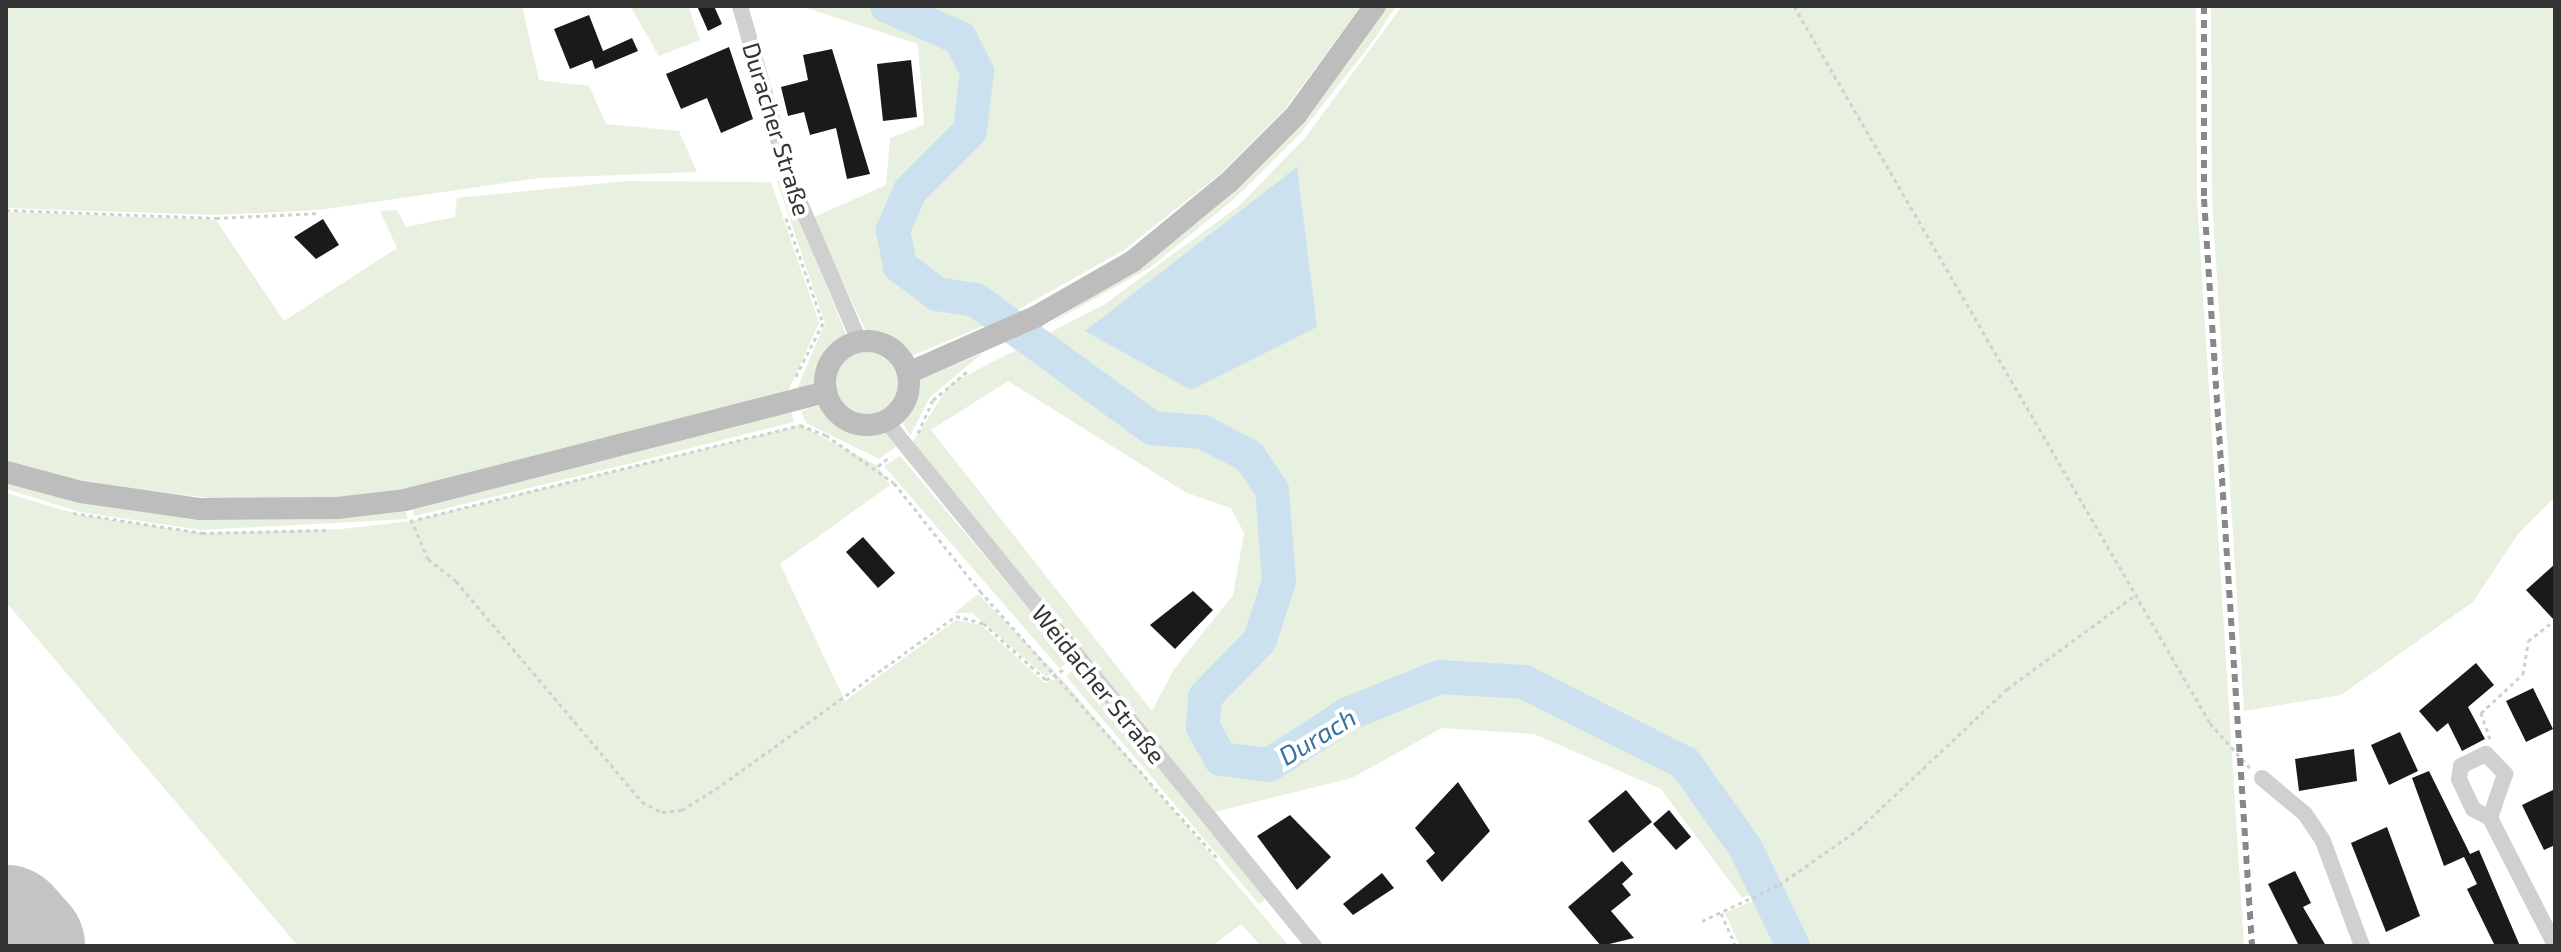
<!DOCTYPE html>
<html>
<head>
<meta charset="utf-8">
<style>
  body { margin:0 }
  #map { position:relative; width:2561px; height:952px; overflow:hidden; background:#fff; font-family:"Exo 2",sans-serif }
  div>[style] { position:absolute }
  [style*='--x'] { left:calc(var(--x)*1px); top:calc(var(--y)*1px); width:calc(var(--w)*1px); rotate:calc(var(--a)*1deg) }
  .green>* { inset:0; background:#e8f0e0 }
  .round { border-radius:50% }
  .water>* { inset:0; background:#cce1f0 }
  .river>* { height:34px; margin:-17px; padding:0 17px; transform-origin:17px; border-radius:17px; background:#cce1f0 }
  .taxiway>* { height:50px; margin:-25px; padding:0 25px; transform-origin:25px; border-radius:25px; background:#c4c4c4 }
  .runway>* { height:126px; margin:-63px; padding:0 63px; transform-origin:63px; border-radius:63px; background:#c4c4c4 }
  .building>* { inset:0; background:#1a1a1a }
  .path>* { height:3px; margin-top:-1.5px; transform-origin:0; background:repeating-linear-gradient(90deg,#d0d0d0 0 4px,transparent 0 8px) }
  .street>* { height:16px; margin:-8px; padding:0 8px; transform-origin:8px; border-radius:8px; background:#d0d0d0 }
  .secondary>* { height:22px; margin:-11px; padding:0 11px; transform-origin:11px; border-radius:11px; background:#bdbdbd }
  .secondary>.ring { margin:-11px; padding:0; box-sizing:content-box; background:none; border:22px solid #bdbdbd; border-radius:50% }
  .rail>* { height:6px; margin-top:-3px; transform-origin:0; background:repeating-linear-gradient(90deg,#888 0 8px,transparent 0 14px) }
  span { translate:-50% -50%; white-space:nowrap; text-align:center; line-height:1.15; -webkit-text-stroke:8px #fff; paint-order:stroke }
  .street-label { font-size:24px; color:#333 }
  .water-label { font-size:26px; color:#38729e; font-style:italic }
  .frame { position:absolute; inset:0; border:8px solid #333; pointer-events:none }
</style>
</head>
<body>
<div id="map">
  <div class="green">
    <div style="clip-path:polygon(6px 6px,522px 6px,539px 80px,589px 86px,606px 124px,679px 131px,697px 172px,539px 178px,319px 210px,215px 215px,6px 208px)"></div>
    <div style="clip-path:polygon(630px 6px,688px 6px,700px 40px,659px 56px)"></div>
    <div style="clip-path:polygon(800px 6px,1361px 6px,1285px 109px,1219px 175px,1124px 250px,1005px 317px,909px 357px,884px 335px,866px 331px,812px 218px,886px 185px,890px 138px,924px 125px,918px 44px)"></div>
    <div style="clip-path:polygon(1385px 6px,1396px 6px,1374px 40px,1299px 135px,1234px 199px,1151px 267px,1041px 329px,1137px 268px)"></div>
    <div style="clip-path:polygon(evenodd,1402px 6px,2196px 6px,2197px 199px,2244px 946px,1740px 946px,1725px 913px,1782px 888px,1779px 881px,1742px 898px,1661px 789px,1534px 734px,1442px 728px,1352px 778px,1211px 813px,912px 443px,950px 384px,1105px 304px,1240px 205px,1305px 138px,1402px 6px,1008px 381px,1187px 493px,1231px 508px,1244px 533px,1233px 595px,1174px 669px,1152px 711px,931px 430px,1008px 381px)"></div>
    <div style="clip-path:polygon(2211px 6px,2555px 6px,2555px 497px,2518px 534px,2473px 602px,2341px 695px,2244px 711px,2212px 199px)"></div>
    <div style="clip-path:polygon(783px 180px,847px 337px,827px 354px,818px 383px,797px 389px,825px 323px,777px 181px)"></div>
    <div style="clip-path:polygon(627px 181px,771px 182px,819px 323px,788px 391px,398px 491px,265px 504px,84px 484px,6px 463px,6px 212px,216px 220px,284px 321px,397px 248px,380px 211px,397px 210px,406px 227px,455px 217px,457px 198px)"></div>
    <div class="round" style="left:834px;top:350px;width:66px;height:66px"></div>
    <div style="clip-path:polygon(983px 353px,930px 397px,910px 436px,901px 420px,918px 397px,918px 380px)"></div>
    <div style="clip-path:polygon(822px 405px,833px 421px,850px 431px,882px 430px,896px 447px,879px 459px,806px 423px,801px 411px)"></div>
    <div style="clip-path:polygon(791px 410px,794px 422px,636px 462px,415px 516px,411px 507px)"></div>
    <div style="clip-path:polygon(800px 425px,878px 466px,890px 485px,780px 564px,845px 701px,956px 620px,981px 625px,1045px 683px,1060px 677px,1289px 946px,1261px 946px,1241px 924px,1212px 946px,298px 946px,6px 602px,6px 493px,80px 515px,202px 533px,342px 529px,411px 521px)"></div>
    <div style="clip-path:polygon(900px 456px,1071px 659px,1060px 669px,884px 466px)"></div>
    <div style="clip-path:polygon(6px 480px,200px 518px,339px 517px,405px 508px,408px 519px,201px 530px,80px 512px,6px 489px)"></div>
    <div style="clip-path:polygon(978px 594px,1055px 672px,1046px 677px,972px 613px,954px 613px)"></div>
    <div style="clip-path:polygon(1077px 667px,1266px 898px,1259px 904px,1066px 676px)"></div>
  </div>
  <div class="water">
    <div style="clip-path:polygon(1297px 167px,1317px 327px,1191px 390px,1085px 331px)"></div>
  </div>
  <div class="river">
    <div style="--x:887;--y:6;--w:80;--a:23.7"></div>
    <div style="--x:960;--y:38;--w:38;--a:63"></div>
    <div style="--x:977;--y:72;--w:59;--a:96.8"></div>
    <div style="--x:970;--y:131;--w:85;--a:135"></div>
    <div style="--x:910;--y:191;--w:43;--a:113.6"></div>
    <div style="--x:893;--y:230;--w:37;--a:79"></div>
    <div style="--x:900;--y:266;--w:46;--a:37.1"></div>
    <div style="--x:937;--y:294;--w:39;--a:9"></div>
    <div style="--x:976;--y:300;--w:218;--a:36"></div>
    <div style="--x:1152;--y:428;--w:51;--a:4.5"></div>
    <div style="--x:1203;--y:432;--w:52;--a:27.6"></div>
    <div style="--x:1249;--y:456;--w:41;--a:55.9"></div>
    <div style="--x:1272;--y:490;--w:91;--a:85.6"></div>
    <div style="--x:1279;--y:581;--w:62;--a:107.9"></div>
    <div style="--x:1260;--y:640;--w:79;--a:134"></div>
    <div style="--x:1205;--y:697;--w:30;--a:94"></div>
    <div style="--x:1203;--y:727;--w:37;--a:61"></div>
    <div style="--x:1221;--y:759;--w:48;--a:7.1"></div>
    <div style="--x:1269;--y:765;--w:94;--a:-32.8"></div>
    <div style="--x:1348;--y:714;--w:98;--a:-22.1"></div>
    <div style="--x:1439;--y:677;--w:85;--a:3.4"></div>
    <div style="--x:1524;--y:682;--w:180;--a:26.7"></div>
    <div style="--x:1685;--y:763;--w:103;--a:54.5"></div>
    <div style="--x:1745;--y:847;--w:110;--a:64.1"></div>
  </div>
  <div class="taxiway">
    <div style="--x:6;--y:899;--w:63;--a:48.2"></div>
  </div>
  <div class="runway">
    <div style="--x:6;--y:928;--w:24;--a:48"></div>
  </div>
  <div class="building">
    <div style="clip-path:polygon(697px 6px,714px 6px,722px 24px,708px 31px)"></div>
    <div style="clip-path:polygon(589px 15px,603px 51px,632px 38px,638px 51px,595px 69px,592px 60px,570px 69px,554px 29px)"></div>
    <div style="clip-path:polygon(729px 47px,753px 119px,721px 133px,707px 98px,681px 109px,666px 74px)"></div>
    <div style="clip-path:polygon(832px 49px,870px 174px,847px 179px,836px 128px,810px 135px,804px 112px,788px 116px,781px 87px,808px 80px,803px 55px)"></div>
    <div style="clip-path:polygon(911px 60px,917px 117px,883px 121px,877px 64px)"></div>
    <div style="clip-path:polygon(323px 219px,339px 245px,316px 259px,294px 237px)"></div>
    <div style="clip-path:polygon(863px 537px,895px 573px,878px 588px,846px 552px)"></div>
    <div style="clip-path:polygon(2555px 564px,2555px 621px,2526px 590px)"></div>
    <div style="clip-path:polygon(1193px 591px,1213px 610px,1175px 649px,1150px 625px)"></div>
    <div style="clip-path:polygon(2476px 663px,2494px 685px,2468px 707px,2485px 739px,2462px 751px,2448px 723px,2437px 732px,2419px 711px)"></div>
    <div style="clip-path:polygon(2533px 688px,2553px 729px,2526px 742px,2506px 701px)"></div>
    <div style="clip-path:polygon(2400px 732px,2418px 771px,2389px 785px,2371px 745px)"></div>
    <div style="clip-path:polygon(2354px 749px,2357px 781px,2299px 791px,2295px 759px)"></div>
    <div style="clip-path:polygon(2429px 771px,2470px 854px,2479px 850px,2520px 946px,2495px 946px,2467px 889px,2477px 884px,2464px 857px,2444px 866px,2412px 778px)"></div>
    <div style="clip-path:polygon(1458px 782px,1490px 831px,1442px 882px,1426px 861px,1435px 853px,1415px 828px)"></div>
    <div style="clip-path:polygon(2555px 789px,2555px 845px,2544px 850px,2522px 805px)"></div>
    <div style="clip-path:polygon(1626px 790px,1652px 822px,1613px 853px,1588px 821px)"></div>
    <div style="clip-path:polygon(1669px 810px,1691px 837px,1676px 850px,1653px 824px)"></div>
    <div style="clip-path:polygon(1290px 815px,1331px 857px,1297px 890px,1257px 836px)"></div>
    <div style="clip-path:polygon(2387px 827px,2420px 916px,2386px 932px,2351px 843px)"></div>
    <div style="clip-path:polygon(1622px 861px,1633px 874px,1622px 884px,1631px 895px,1611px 911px,1634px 938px,1601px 946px,1568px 907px)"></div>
    <div style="clip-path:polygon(2295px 871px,2311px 903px,2303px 907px,2326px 946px,2299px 946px,2268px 884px)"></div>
    <div style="clip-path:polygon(1382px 873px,1394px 888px,1353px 915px,1343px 904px)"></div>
  </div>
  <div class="path">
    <div style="--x:1794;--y:6;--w:829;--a:59.88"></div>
    <div style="--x:2210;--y:723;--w:60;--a:48.4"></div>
    <div style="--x:6;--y:210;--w:210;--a:2.2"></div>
    <div style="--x:216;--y:218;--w:104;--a:-2.8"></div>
    <div style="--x:786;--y:218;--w:111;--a:70.6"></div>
    <div style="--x:823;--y:323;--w:64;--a:117"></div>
    <div style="--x:918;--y:433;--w:36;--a:-66"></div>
    <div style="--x:933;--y:400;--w:47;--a:-39.8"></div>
    <div style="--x:878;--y:466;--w:16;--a:-38"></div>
    <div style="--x:73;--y:513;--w:131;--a:8.8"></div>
    <div style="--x:202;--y:533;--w:125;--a:-1.4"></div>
    <div style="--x:411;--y:519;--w:43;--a:67"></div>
    <div style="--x:428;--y:559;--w:36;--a:38"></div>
    <div style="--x:456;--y:581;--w:289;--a:49.9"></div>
    <div style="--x:642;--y:802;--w:22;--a:27"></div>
    <div style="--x:662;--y:812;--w:20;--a:-6"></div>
    <div style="--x:682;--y:810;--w:40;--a:-32"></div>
    <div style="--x:716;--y:789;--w:296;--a:-35.8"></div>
    <div style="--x:956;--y:616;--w:28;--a:15"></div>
    <div style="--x:983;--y:623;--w:85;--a:42.1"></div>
    <div style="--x:1046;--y:680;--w:23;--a:-31"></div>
    <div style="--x:418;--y:519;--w:393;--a:-13.8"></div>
    <div style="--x:800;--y:425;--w:28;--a:21"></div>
    <div style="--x:826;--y:435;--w:83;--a:35.2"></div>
    <div style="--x:894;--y:483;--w:138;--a:51.5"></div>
    <div style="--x:980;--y:591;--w:357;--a:48.4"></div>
    <div style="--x:2490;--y:739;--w:28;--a:-109"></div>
    <div style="--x:2481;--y:713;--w:57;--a:-42.9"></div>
    <div style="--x:2523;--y:674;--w:33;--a:-81"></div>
    <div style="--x:2528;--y:641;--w:34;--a:-38"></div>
    <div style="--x:1721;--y:913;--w:36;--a:66"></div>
    <div style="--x:1702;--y:921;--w:85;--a:-25.1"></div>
    <div style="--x:1779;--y:885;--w:98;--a:-35"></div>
    <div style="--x:1859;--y:829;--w:204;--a:-43.4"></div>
    <div style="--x:2007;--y:689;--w:161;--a:-36.2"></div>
  </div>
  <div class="street">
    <div style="--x:740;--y:6;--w:176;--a:74.1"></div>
    <div style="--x:788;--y:175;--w:181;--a:66.8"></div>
    <div style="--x:885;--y:420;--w:679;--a:50.8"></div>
    <div style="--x:2262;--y:778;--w:56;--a:39.9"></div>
    <div style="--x:2305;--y:814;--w:32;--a:56"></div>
    <div style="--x:2323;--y:841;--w:112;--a:69.6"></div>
    <div style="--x:2490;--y:818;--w:19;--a:-152"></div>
    <div style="--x:2473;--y:809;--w:33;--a:-115"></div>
    <div style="--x:2459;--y:779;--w:13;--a:-81"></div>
    <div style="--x:2461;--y:766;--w:28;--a:-26"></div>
    <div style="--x:2486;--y:754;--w:28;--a:46"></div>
    <div style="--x:2505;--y:774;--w:46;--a:108.8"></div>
    <div style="--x:2490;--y:818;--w:143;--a:62.9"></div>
  </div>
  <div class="secondary">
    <div class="ring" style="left:825px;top:341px;width:62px;height:62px"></div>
    <div style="--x:908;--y:373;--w:141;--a:-23.8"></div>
    <div style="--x:1037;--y:316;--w:111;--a:-29.8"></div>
    <div style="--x:1133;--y:261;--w:124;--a:-39.5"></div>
    <div style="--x:1229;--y:182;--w:95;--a:-45"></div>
    <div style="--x:1296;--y:115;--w:135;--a:-54.1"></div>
    <div style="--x:6;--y:472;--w:78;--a:14.9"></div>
    <div style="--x:81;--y:492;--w:119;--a:8.2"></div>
    <div style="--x:199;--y:509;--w:138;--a:-0.4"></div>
    <div style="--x:337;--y:508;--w:68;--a:-6.7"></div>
    <div style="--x:405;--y:500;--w:435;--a:-14.4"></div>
  </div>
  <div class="rail">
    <div style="--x:2204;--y:6;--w:193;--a:90"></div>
    <div style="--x:2204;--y:199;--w:749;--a:86.32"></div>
  </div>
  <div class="street-label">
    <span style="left:777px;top:129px;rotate:73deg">Duracher Straße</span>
    <span style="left:1099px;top:684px;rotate:51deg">Weidacher Straße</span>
  </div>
  <div class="water-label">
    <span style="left:1317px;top:736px;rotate:-31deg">Durach</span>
  </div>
  <div class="frame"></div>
</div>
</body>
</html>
